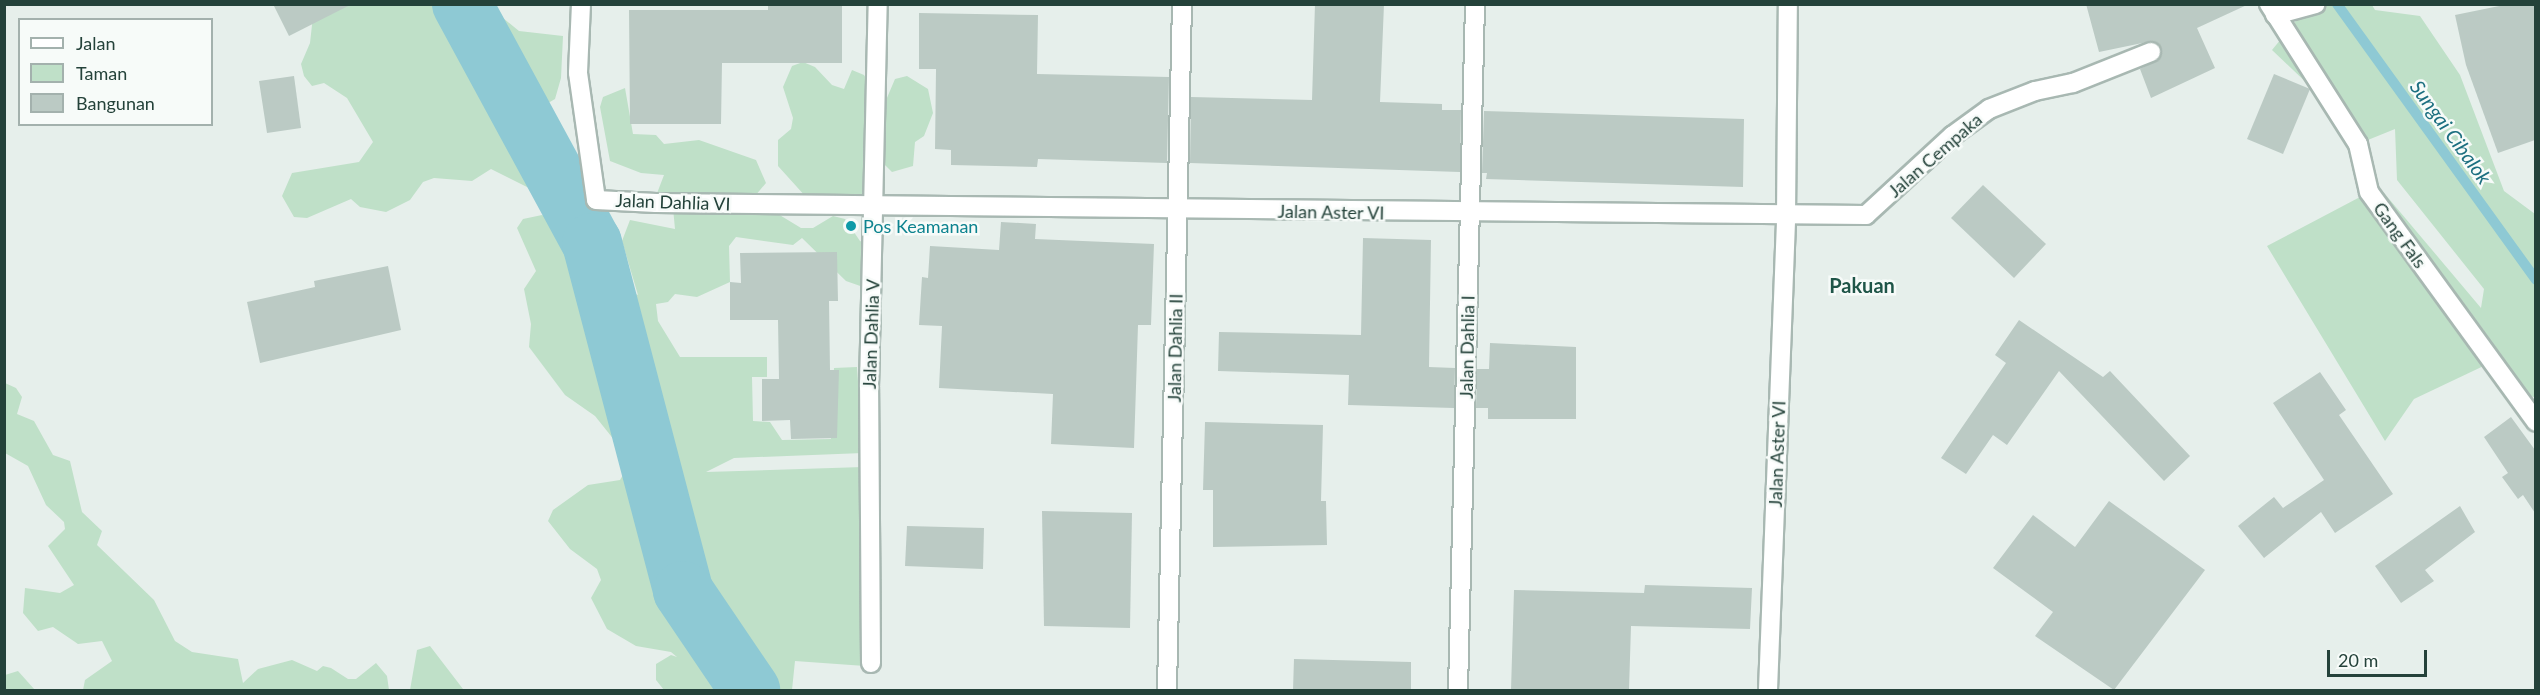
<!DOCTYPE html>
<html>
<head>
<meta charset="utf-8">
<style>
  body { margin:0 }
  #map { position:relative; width:2540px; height:695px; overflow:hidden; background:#e6efeb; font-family:Lato,sans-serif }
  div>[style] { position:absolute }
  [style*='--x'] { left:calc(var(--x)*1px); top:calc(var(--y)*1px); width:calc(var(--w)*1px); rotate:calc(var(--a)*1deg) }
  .green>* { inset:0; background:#bfe0c8 }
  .stream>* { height:10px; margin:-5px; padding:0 5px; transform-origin:5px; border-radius:5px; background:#8ec9d4 }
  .river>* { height:60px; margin:-30px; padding:0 30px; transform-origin:30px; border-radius:30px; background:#8ec9d4 }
  .building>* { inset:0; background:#bbcac4 }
  .roads { filter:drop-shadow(2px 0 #a8b8b2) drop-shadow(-2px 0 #a8b8b2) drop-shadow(0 2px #a8b8b2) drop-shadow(0 -2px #a8b8b2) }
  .street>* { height:18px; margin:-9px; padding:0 9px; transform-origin:9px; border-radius:9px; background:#fff }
  .dots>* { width:16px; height:16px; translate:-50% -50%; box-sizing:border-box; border:3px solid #f7fbf9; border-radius:50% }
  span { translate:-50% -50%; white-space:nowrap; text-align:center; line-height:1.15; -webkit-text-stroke:5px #f7fbf9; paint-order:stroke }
  .street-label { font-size:18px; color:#24423a }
  .culture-label { font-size:18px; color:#0d838f }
  .left { translate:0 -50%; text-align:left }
  .water-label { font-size:20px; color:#1c6f80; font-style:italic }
  .neighbourhood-label { font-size:20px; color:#1f5548; font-weight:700 }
  .frame { position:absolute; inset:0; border:6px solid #24423a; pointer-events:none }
  .legend { position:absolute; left:18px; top:18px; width:195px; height:108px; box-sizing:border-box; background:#f7fbf9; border:2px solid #a3b1ad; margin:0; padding:8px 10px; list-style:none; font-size:18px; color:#24423a }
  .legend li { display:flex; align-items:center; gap:12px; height:30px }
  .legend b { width:30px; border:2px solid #a3b1ad }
  .scale { position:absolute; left:2327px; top:650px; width:100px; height:27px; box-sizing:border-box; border:3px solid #24423a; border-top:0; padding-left:8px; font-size:18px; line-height:21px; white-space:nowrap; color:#24423a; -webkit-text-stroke:4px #f7fbf9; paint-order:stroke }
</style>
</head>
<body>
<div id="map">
  <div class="green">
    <div style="clip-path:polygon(318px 4px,487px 5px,519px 31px,563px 36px,561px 78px,555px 99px,531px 113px,533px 123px,573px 160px,565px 169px,547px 170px,549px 191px,537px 192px,491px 169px,472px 181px,434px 178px,423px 182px,410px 200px,386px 212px,360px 207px,351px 199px,307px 218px,294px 217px,282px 196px,292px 173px,359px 162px,373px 142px,347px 98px,324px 83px,312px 86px,304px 76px,301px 64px,310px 43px,314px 7px)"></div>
    <div style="clip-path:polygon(2309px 5px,2372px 5px,2375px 10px,2420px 16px,2460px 75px,2504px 191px,2535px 214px,2535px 397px,2512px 395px,2492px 362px,2414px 399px,2385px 441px,2267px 246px,2379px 187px,2481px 308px,2484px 289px,2397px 180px,2395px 129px,2358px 144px,2314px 90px,2272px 50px)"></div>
    <div style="clip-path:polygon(803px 62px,815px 67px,832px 85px,844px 89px,852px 70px,864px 75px,871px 86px,878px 119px,895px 79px,907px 76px,928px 89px,933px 113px,924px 136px,915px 142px,913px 166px,892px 172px,878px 158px,869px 193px,848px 200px,806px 197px,778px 166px,778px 140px,791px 129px,793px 118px,783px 87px,792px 66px)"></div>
    <div style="clip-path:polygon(625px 88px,633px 134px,656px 135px,664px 144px,699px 140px,756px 160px,766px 183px,744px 209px,754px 215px,778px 214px,801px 228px,813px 228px,833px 216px,845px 219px,860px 241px,872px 246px,866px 288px,846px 281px,802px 238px,793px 245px,736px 237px,729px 246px,730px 282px,697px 297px,675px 294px,668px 302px,656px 304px,658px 321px,680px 357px,767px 357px,767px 377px,752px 377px,753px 421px,770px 422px,782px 440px,831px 439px,834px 368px,857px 367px,863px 453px,734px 458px,706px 472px,863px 467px,865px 666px,795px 661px,792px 690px,664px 690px,656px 680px,656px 664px,671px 655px,677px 657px,671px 652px,636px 646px,607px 629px,591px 598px,601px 580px,597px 569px,570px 549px,548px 521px,553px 510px,588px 485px,620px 480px,631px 461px,595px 416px,565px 395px,529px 347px,531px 324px,524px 289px,536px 271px,517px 228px,523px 219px,542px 215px,578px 229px,599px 228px,622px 262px,629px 291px,638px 295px,622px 241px,630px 220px,675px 229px,673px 208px,656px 196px,664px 175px,641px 173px,610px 161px,600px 107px,603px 97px)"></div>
    <div style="clip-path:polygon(5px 383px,16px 388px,22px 397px,17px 414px,34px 421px,53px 455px,70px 461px,82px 512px,102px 531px,97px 545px,154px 600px,175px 641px,192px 652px,238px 659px,243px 683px,258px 669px,292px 660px,317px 671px,323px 666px,331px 668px,348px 679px,356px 679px,376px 663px,387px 676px,389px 690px,83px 690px,85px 680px,112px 661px,102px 641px,78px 644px,53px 627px,38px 631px,23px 613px,25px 588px,60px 593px,74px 585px,48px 546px,65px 529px,64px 522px,46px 505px,28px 466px,5px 453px)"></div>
    <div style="clip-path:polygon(430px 646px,463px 689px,494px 690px,410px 690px,417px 650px)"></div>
    <div style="clip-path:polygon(18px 671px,35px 690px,5px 690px,5px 675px)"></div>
  </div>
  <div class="stream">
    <div style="--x:2337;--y:4;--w:340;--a:54.2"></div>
  </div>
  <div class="river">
    <div style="--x:462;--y:4;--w:272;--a:61.5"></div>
    <div style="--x:592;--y:243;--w:360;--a:75.3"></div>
    <div style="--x:683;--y:591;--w:120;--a:55.9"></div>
  </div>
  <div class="building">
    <div style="clip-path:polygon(273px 4px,352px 4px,289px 36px)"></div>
    <div style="clip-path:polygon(768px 4px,842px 4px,842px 63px,722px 63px,721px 124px,630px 124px,629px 10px,768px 10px)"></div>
    <div style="clip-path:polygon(1315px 4px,1384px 4px,1380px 102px,1442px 104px,1442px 110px,1461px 110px,1460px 172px,1190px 163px,1191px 97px,1312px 100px)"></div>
    <div style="clip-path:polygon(2086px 4px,2249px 4px,2197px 28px,2215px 68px,2151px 98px,2140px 69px,2159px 59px,2161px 47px,2152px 41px,2099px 52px)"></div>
    <div style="clip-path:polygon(2509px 4px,2535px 4px,2535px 140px,2498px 153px,2466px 65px,2455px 15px)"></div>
    <div style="clip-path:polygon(919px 13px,1038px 15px,1037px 74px,1169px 77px,1167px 163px,1038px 159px,1037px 167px,951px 165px,951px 150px,935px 149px,936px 69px,919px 69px)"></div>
    <div style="clip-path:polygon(2274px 74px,2310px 89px,2283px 154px,2247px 139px)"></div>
    <div style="clip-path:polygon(294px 76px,301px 128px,267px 133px,259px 81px)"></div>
    <div style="clip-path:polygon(1484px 111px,1744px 119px,1743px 187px,1486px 179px,1487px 173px,1482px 173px)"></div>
    <div style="clip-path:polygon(1983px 185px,2046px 244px,2014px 278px,1951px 218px)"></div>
    <div style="clip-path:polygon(1001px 222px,1036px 224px,1035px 239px,1154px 244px,1151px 325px,1138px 325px,1134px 448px,1051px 444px,1053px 394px,939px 388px,942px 326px,919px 325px,922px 277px,928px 278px,930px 246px,999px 250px)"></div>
    <div style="clip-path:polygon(1363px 238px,1431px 240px,1429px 367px,1455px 368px,1454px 408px,1348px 405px,1349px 375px,1218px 371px,1219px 332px,1361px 335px)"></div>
    <div style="clip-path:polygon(837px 252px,838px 301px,829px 301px,830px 370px,839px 370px,837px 438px,791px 439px,790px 420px,762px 421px,762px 379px,779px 379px,778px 320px,730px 320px,730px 282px,741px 283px,740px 253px)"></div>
    <div style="clip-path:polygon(388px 266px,401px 330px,260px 363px,247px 302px,315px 287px,314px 281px)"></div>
    <div style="clip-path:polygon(2019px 320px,2103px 377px,2110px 371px,2190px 456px,2164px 481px,2059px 371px,2007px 445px,1993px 435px,1966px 474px,1941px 458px,2006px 363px,1995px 355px)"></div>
    <div style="clip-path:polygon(1490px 343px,1576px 347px,1576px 419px,1488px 419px,1488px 408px,1476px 408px,1477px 369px,1489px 369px)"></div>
    <div style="clip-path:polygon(2320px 372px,2346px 410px,2339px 415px,2393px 494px,2335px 533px,2321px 512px,2264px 558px,2238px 526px,2274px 497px,2283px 508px,2324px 480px,2273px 403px)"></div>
    <div style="clip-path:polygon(2511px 417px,2535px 450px,2535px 513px,2523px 495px,2518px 499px,2502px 477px,2508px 473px,2484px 437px)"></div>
    <div style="clip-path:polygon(1205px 422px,1323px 425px,1321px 501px,1326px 501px,1327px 545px,1213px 547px,1213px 490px,1203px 490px)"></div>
    <div style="clip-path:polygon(2109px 501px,2205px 570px,2114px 690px,2035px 636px,2053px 612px,1993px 568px,2033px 515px,2075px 547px)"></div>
    <div style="clip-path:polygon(2460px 506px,2475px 532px,2425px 570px,2434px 581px,2401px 603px,2375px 566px)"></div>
    <div style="clip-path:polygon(1042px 511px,1132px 513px,1130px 628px,1044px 626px)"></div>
    <div style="clip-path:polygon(907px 526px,984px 528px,983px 569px,905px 566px)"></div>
    <div style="clip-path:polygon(1645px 585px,1752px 588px,1750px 629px,1631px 626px,1629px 690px,1511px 690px,1514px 590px,1644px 593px)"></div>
    <div style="clip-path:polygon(1294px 659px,1411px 662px,1411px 690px,1293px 690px)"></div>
  </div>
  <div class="roads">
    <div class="street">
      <div style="--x:581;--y:4;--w:69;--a:92.5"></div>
      <div style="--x:578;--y:73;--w:128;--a:81.9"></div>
      <div style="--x:596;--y:200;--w:60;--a:2.9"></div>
      <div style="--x:656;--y:203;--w:1210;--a:0.57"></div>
      <div style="--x:1866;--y:215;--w:117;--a:-42.6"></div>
      <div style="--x:1952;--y:136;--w:46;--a:-36.1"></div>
      <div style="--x:1989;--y:109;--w:49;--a:-21.4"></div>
      <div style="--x:2035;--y:91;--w:39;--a:-12"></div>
      <div style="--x:2073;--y:83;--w:84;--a:-21.7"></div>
      <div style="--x:2269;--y:4;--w:166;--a:57.6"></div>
      <div style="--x:2358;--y:144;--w:49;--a:77.1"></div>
      <div style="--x:2369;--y:192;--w:284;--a:54"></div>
      <div style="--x:2275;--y:15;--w:42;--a:-15"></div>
      <div style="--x:871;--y:663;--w:276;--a:-90.4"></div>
      <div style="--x:869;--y:387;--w:383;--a:-88.7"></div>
      <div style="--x:1167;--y:690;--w:686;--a:-88.75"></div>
      <div style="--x:1458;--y:690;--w:686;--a:-88.58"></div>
      <div style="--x:1768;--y:690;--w:473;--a:-87.8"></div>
      <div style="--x:1786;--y:217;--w:213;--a:-89.5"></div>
    </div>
  </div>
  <div class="dots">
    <div style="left:851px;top:226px;background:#0f9aa8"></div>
  </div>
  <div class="street-label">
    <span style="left:1935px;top:155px;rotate:-41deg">Jalan Cempaka</span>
    <span style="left:673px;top:202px;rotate:2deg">Jalan Dahlia VI</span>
    <span style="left:1331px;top:212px;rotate:1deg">Jalan Aster VI</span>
    <span style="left:2400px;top:235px;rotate:54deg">Gang Fals</span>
    <span style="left:871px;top:334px;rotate:-88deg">Jalan Dahlia V</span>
    <span style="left:1467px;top:347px;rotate:-89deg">Jalan Dahlia I</span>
    <span style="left:1175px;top:348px;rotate:-89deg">Jalan Dahlia II</span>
    <span style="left:1777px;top:454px;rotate:-88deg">Jalan Aster VI</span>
  </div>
  <div class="culture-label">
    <span class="left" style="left:863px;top:226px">Pos Keamanan</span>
  </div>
  <div class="water-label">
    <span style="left:2451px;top:132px;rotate:54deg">Sungai Cibalok</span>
  </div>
  <div class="neighbourhood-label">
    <span style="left:1862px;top:285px">Pakuan</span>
  </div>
  <div class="frame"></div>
  <ul class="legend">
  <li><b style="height:8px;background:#fff"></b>Jalan</li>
  <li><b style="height:16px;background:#bfe0c8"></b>Taman</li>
  <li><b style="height:16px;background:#bbcac4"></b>Bangunan</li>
  </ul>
  <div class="scale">20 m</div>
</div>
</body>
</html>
